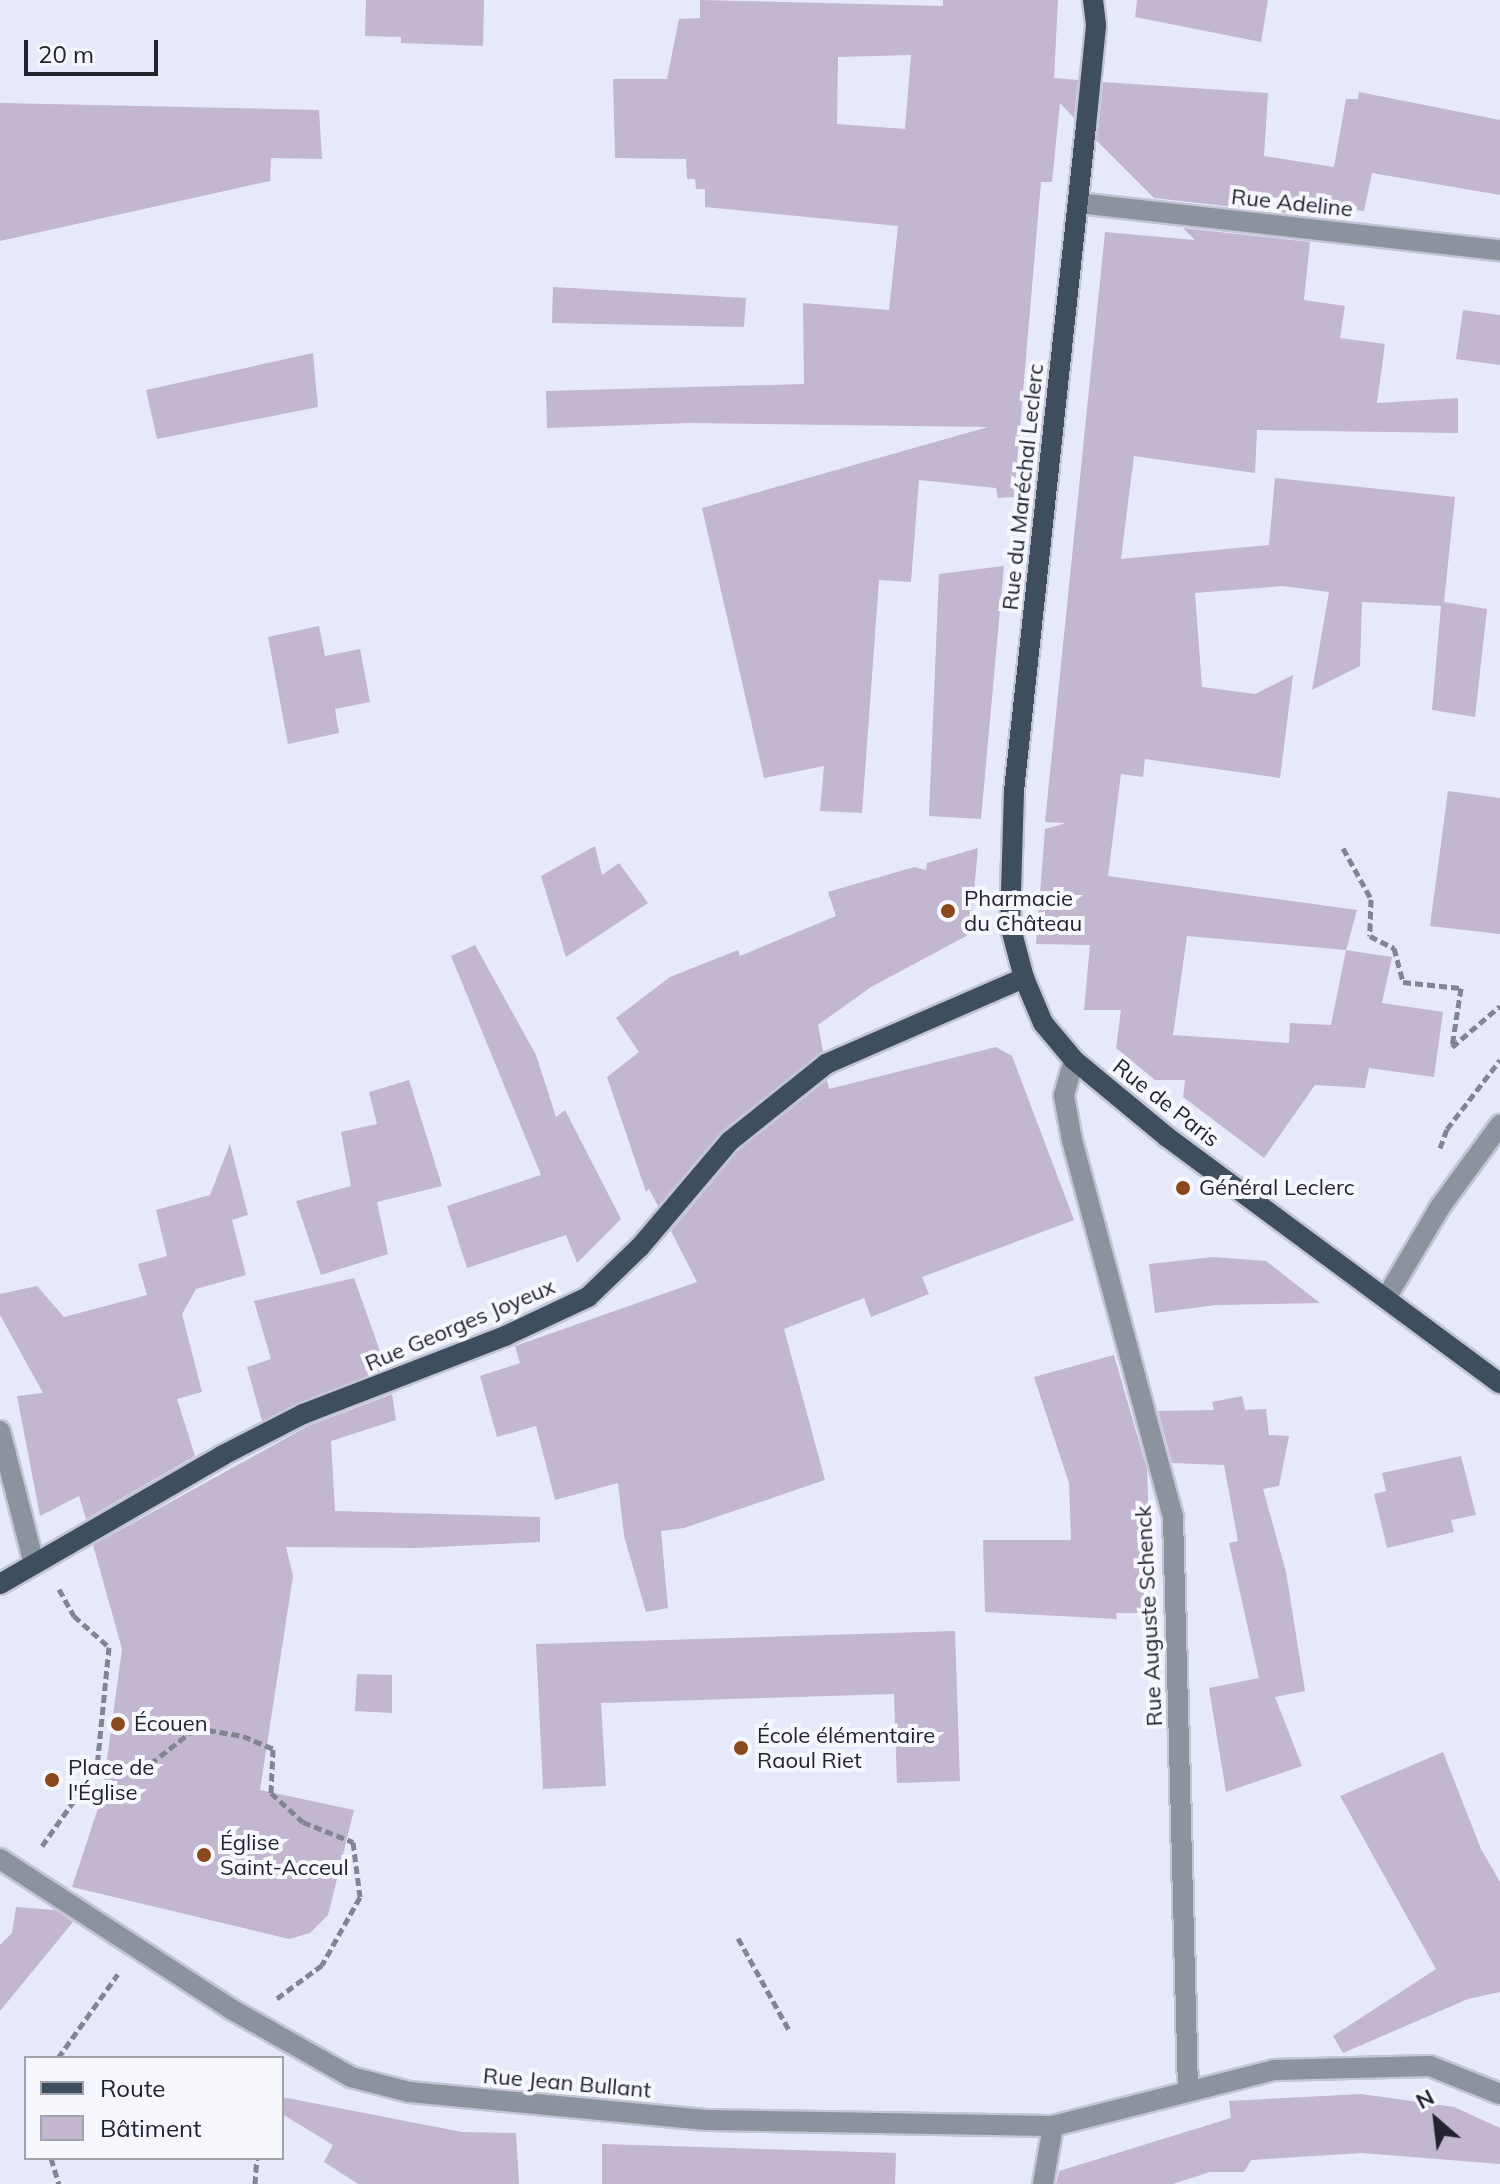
<!DOCTYPE html>
<html>
<head>
<meta charset="utf-8">
<style>
  body { margin:0 }
  #map { position:relative; width:1500px; height:2184px; overflow:hidden; background:#e6e9fa; font-family:Mulish,sans-serif }
  div>[style] { position:absolute }
  [style*='--x'] { left:calc(var(--x)*1px); top:calc(var(--y)*1px); width:calc(var(--w)*1px); rotate:calc(var(--a)*1deg) }
  .building>* { inset:0; background:#c2b6d1 }
  .path>* { height:5px; margin-top:-2.5px; transform-origin:0; background:repeating-linear-gradient(90deg,#828492 0 8px,transparent 0 12px) }
  .roads { filter:drop-shadow(2px 0 #c3c5d5) drop-shadow(-2px 0 #c3c5d5) drop-shadow(0 2px #c3c5d5) drop-shadow(0 -2px #c3c5d5) }
  .minor>* { height:20px; margin:-10px; padding:0 10px; transform-origin:10px; border-radius:10px; background:#8b939d }
  .major>* { height:20px; margin:-10px; padding:0 10px; transform-origin:10px; border-radius:10px; background:#3f4e5e }
  .dots>* { width:22px; height:22px; translate:-50% -50%; box-sizing:border-box; border:4px solid #f6f7fd; border-radius:50% }
  span { translate:-50% -50%; white-space:nowrap; text-align:center; line-height:1.15; -webkit-text-stroke:8px #f6f7fd; paint-order:stroke }
  .street-label { font-size:22px; color:#22232e }
  .poi-label { font-size:22px; color:#22232e }
  .left { translate:0 -50%; text-align:left }
  .legend { position:absolute; left:24px; top:2056px; width:260px; height:104px; box-sizing:border-box; background:#f6f7fd; border:2px solid #a1a2aa; margin:0; padding:10px 14px; list-style:none; font-size:24px; color:#22232e }
  .legend li { display:flex; align-items:center; gap:16px; height:40px }
  .legend b { width:40px; border:2px solid #a1a2aa }
  .north { position:absolute; left:1396px; top:2080px; width:80px; height:80px; -webkit-text-stroke:6px #f6f7fd; paint-order:stroke; rotate:332deg; font-size:22px; font-weight:700; line-height:32px; text-align:center; color:#22232e }
  .north::after { content:''; display:block; margin:auto; width:28px; height:36px; background:#22232e; clip-path:polygon(50% 0,100% 100%,50% 72%,0 100%) }
  .scale { position:absolute; left:24px; top:40px; width:134px; height:36px; box-sizing:border-box; border:4px solid #22232e; border-top:0; padding-left:10px; font-size:24px; line-height:28px; white-space:nowrap; color:#22232e; -webkit-text-stroke:6px #f6f7fd; paint-order:stroke }
</style>
</head>
<body>
<div id="map">
  <div class="building">
    <div style="clip-path:polygon(366px 0,484px 0,483px 46px,401px 43px,401px 37px,365px 36px)"></div>
    <div style="clip-path:polygon(evenodd,700px 0,943px 6px,943px 0,1058px 0,1054px 78px,1078px 80px,1074px 118px,1060px 103px,1052px 182px,1041px 182px,1014px 497px,998px 498px,996px 488px,919px 480px,911px 582px,879px 580px,862px 813px,820px 811px,824px 766px,764px 778px,702px 508px,988px 427px,690px 423px,547px 428px,546px 391px,804px 384px,803px 303px,889px 310px,898px 226px,705px 207px,705px 189px,696px 189px,695px 179px,687px 179px,686px 159px,615px 158px,613px 79px,667px 79px,679px 19px,700px 18px,700px 0,911px 55px,905px 129px,837px 124px,838px 57px,911px 55px)"></div>
    <div style="clip-path:polygon(1137px 0,1268px 0,1261px 42px,1135px 17px)"></div>
    <div style="clip-path:polygon(1103px 82px,1268px 93px,1264px 156px,1334px 167px,1346px 99px,1358px 99px,1359px 92px,1500px 120px,1500px 195px,1372px 173px,1364px 211px,1314px 205px,1313px 216px,1154px 198px,1097px 141px)"></div>
    <div style="clip-path:polygon(0 103px,319px 110px,322px 159px,271px 158px,270px 181px,0 241px)"></div>
    <div style="clip-path:polygon(evenodd,1183px 228px,1310px 242px,1304px 300px,1345px 306px,1340px 338px,1385px 344px,1377px 403px,1458px 398px,1458px 433px,1257px 430px,1255px 473px,1134px 456px,1121px 559px,1269px 545px,1275px 478px,1455px 497px,1444px 602px,1487px 609px,1475px 717px,1432px 710px,1441px 606px,1362px 602px,1360px 666px,1312px 690px,1329px 592px,1283px 586px,1195px 593px,1202px 687px,1255px 694px,1293px 675px,1280px 778px,1145px 759px,1143px 777px,1121px 774px,1108px 876px,1357px 910px,1346px 950px,1392px 957px,1382px 1003px,1443px 1012px,1434px 1077px,1369px 1068px,1365px 1088px,1315px 1085px,1264px 1158px,1183px 1097px,1185px 1080px,1155px 1080px,1116px 1048px,1121px 1010px,1084px 1010px,1090px 945px,1036px 944px,1045px 829px,1066px 823px,1045px 822px,1105px 232px,1195px 240px,1183px 228px,1187px 936px,1346px 950px,1331px 1025px,1290px 1023px,1289px 1043px,1173px 1035px,1187px 936px)"></div>
    <div style="clip-path:polygon(553px 287px,746px 298px,744px 327px,552px 323px)"></div>
    <div style="clip-path:polygon(1463px 310px,1500px 315px,1500px 365px,1456px 359px)"></div>
    <div style="clip-path:polygon(313px 353px,318px 407px,157px 439px,146px 390px)"></div>
    <div style="clip-path:polygon(1004px 566px,981px 819px,929px 816px,939px 574px)"></div>
    <div style="clip-path:polygon(319px 626px,325px 656px,360px 649px,370px 702px,335px 709px,339px 733px,288px 744px,268px 637px)"></div>
    <div style="clip-path:polygon(1448px 791px,1500px 798px,1500px 934px,1430px 926px)"></div>
    <div style="clip-path:polygon(595px 846px,602px 875px,619px 863px,648px 903px,566px 957px,541px 876px)"></div>
    <div style="clip-path:polygon(978px 848px,970px 934px,871px 987px,818px 1025px,823px 1051px,722px 1131px,658px 1206px,649px 1189px,646px 1192px,607px 1077px,639px 1052px,616px 1018px,670px 977px,738px 950px,740px 956px,836px 916px,828px 892px,914px 867px,926px 870px,927px 863px)"></div>
    <div style="clip-path:polygon(475px 945px,536px 1055px,556px 1117px,565px 1110px,621px 1219px,577px 1263px,566px 1235px,467px 1268px,447px 1206px,541px 1175px,451px 956px)"></div>
    <div style="clip-path:polygon(996px 1047px,1012px 1056px,1074px 1220px,922px 1277px,929px 1294px,871px 1317px,864px 1298px,784px 1329px,825px 1480px,684px 1528px,661px 1531px,668px 1608px,646px 1612px,624px 1536px,618px 1483px,555px 1500px,536px 1426px,497px 1437px,480px 1376px,520px 1363px,515px 1346px,697px 1282px,671px 1231px,739px 1150px,827px 1080px,829px 1089px)"></div>
    <div style="clip-path:polygon(409px 1080px,442px 1186px,377px 1202px,388px 1254px,321px 1275px,296px 1201px,351px 1186px,341px 1132px,377px 1124px,369px 1092px)"></div>
    <div style="clip-path:polygon(230px 1144px,248px 1215px,232px 1220px,246px 1275px,196px 1289px,182px 1314px,202px 1392px,177px 1399px,195px 1456px,86px 1519px,79px 1496px,40px 1516px,17px 1396px,43px 1393px,0 1315px,0 1294px,37px 1286px,64px 1317px,147px 1295px,138px 1264px,167px 1256px,156px 1210px,210px 1195px)"></div>
    <div style="clip-path:polygon(1213px 1257px,1266px 1261px,1320px 1303px,1216px 1305px,1155px 1313px,1149px 1264px)"></div>
    <div style="clip-path:polygon(354px 1278px,386px 1368px,262px 1421px,247px 1367px,271px 1359px,254px 1301px)"></div>
    <div style="clip-path:polygon(1114px 1355px,1147px 1469px,1152px 1613px,1116px 1613px,1117px 1619px,985px 1612px,983px 1540px,1071px 1540px,1069px 1483px,1034px 1377px)"></div>
    <div style="clip-path:polygon(392px 1394px,396px 1420px,331px 1441px,335px 1511px,540px 1517px,540px 1542px,416px 1548px,286px 1547px,293px 1576px,260px 1790px,354px 1810px,328px 1915px,310px 1933px,289px 1939px,72px 1887px,102px 1796px,122px 1649px,93px 1545px,308px 1426px)"></div>
    <div style="clip-path:polygon(1242px 1396px,1245px 1410px,1266px 1409px,1269px 1435px,1289px 1436px,1279px 1486px,1263px 1489px,1286px 1572px,1305px 1691px,1275px 1697px,1302px 1766px,1226px 1792px,1209px 1688px,1259px 1678px,1229px 1543px,1238px 1541px,1224px 1465px,1172px 1463px,1158px 1411px,1214px 1410px,1212px 1402px)"></div>
    <div style="clip-path:polygon(1461px 1456px,1476px 1515px,1451px 1520px,1454px 1532px,1387px 1548px,1374px 1494px,1386px 1491px,1382px 1473px)"></div>
    <div style="clip-path:polygon(955px 1631px,960px 1781px,897px 1783px,894px 1694px,601px 1703px,606px 1786px,543px 1789px,536px 1644px)"></div>
    <div style="clip-path:polygon(357px 1674px,392px 1675px,392px 1713px,355px 1711px)"></div>
    <div style="clip-path:polygon(1443px 1752px,1481px 1849px,1500px 1882px,1500px 1992px,1468px 1999px,1343px 2053px,1333px 2036px,1436px 1969px,1340px 1796px)"></div>
    <div style="clip-path:polygon(16px 1907px,55px 1910px,73px 1922px,0 2011px,0 1945px,12px 1933px)"></div>
    <div style="clip-path:polygon(1361px 2094px,1454px 2107px,1500px 2128px,1500px 2164px,1362px 2153px,1251px 2160px,1244px 2172px,1210px 2172px,1173px 2184px,1056px 2184px,1059px 2171px,1231px 2118px,1229px 2101px)"></div>
    <div style="clip-path:polygon(282px 2097px,462px 2132px,516px 2133px,519px 2184px,358px 2184px,324px 2162px,333px 2145px,282px 2114px)"></div>
    <div style="clip-path:polygon(602px 2144px,896px 2153px,895px 2184px,602px 2184px)"></div>
  </div>
  <div class="path">
    <div style="--x:1343;--y:848;--w:58;--a:61.2"></div>
    <div style="--x:1371;--y:899;--w:37;--a:92"></div>
    <div style="--x:1370;--y:936;--w:27;--a:27"></div>
    <div style="--x:1394;--y:948;--w:35;--a:75"></div>
    <div style="--x:1403;--y:982;--w:58;--a:5.9"></div>
    <div style="--x:1461;--y:988;--w:60;--a:98.7"></div>
    <div style="--x:1452;--y:1047;--w:63;--a:-40.5"></div>
    <div style="--x:1440;--y:1148;--w:20;--a:-70"></div>
    <div style="--x:1447;--y:1129;--w:87;--a:-52.5"></div>
    <div style="--x:59;--y:1589;--w:31;--a:61"></div>
    <div style="--x:74;--y:1616;--w:47;--a:41.5"></div>
    <div style="--x:109;--y:1647;--w:122;--a:95.7"></div>
    <div style="--x:42;--y:1846;--w:95;--a:-54.8"></div>
    <div style="--x:97;--y:1768;--w:44;--a:3.9"></div>
    <div style="--x:141;--y:1771;--w:70;--a:-38"></div>
    <div style="--x:196;--y:1728;--w:48;--a:9.7"></div>
    <div style="--x:243;--y:1736;--w:33;--a:23"></div>
    <div style="--x:273;--y:1749;--w:44;--a:92.6"></div>
    <div style="--x:271;--y:1793;--w:43;--a:42.2"></div>
    <div style="--x:303;--y:1822;--w:54;--a:21.8"></div>
    <div style="--x:353;--y:1842;--w:55;--a:82.7"></div>
    <div style="--x:360;--y:1897;--w:78;--a:119.2"></div>
    <div style="--x:322;--y:1965;--w:57;--a:143.5"></div>
    <div style="--x:738;--y:1938;--w:105;--a:61"></div>
    <div style="--x:58;--y:2058;--w:103;--a:-54.5"></div>
    <div style="--x:51;--y:2158;--w:27;--a:73"></div>
    <div style="--x:255;--y:2184;--w:26;--a:-86"></div>
  </div>
  <div class="roads">
    <div class="minor">
      <div style="--x:1078;--y:203;--w:425;--a:6.4"></div>
      <div style="--x:1074;--y:1060;--w:37;--a:106"></div>
      <div style="--x:1064;--y:1096;--w:45;--a:79.7"></div>
      <div style="--x:1072;--y:1140;--w:390;--a:75"></div>
      <div style="--x:1173;--y:1517;--w:571;--a:88.5"></div>
      <div style="--x:1386;--y:1298;--w:106;--a:-59.3"></div>
      <div style="--x:1440;--y:1207;--w:102;--a:-53.8"></div>
      <div style="--x:0;--y:1431;--w:136;--a:75.6"></div>
      <div style="--x:0;--y:1859;--w:275;--a:33"></div>
      <div style="--x:231;--y:2009;--w:138;--a:29.5"></div>
      <div style="--x:351;--y:2077;--w:60;--a:14.5"></div>
      <div style="--x:409;--y:2092;--w:296;--a:5.4"></div>
      <div style="--x:704;--y:2120;--w:349;--a:1"></div>
      <div style="--x:1053;--y:2126;--w:228;--a:-14.2"></div>
      <div style="--x:1274;--y:2070;--w:156;--a:-1.5"></div>
      <div style="--x:1430;--y:2066;--w:75;--a:21.8"></div>
      <div style="--x:1043;--y:2184;--w:59;--a:-80.2"></div>
    </div>
    <div class="major">
      <div style="--x:1093;--y:0;--w:26;--a:83"></div>
      <div style="--x:1096;--y:26;--w:100;--a:95.7"></div>
      <div style="--x:1086;--y:126;--w:669;--a:96.18"></div>
      <div style="--x:1014;--y:791;--w:134;--a:91.7"></div>
      <div style="--x:1010;--y:925;--w:55;--a:75.2"></div>
      <div style="--x:1024;--y:978;--w:49;--a:67.1"></div>
      <div style="--x:1043;--y:1023;--w:48;--a:50"></div>
      <div style="--x:1074;--y:1060;--w:121;--a:39.6"></div>
      <div style="--x:1167;--y:1137;--w:414;--a:36.5"></div>
      <div style="--x:0;--y:1584;--w:258;--a:-30"></div>
      <div style="--x:223;--y:1455;--w:90;--a:-27.1"></div>
      <div style="--x:303;--y:1414;--w:217;--a:-21.1"></div>
      <div style="--x:505;--y:1336;--w:92;--a:-25.2"></div>
      <div style="--x:588;--y:1297;--w:72;--a:-43.9"></div>
      <div style="--x:640;--y:1247;--w:139;--a:-49.7"></div>
      <div style="--x:730;--y:1141;--w:123;--a:-38.7"></div>
      <div style="--x:826;--y:1064;--w:216;--a:-23.5"></div>
    </div>
  </div>
  <div class="dots">
    <div style="left:948px;top:911px;background:#8b481b"></div>
    <div style="left:1183px;top:1188px;background:#8b481b"></div>
    <div style="left:118px;top:1724px;background:#8b481b"></div>
    <div style="left:741px;top:1748px;background:#8b481b"></div>
    <div style="left:52px;top:1780px;background:#8b481b"></div>
    <div style="left:204px;top:1855px;background:#8b481b"></div>
  </div>
  <div class="street-label">
    <span style="left:1292px;top:203px;rotate:6deg">Rue Adeline</span>
    <span style="left:1023px;top:487px;rotate:-84deg">Rue du Maréchal Leclerc</span>
    <span style="left:1166px;top:1103px;rotate:38deg">Rue de Paris</span>
    <span style="left:460px;top:1325px;rotate:-23deg">Rue Georges Joyeux</span>
    <span style="left:1149px;top:1616px;rotate:-93deg">Rue Auguste Schenck</span>
    <span style="left:567px;top:2083px;rotate:5deg">Rue Jean Bullant</span>
  </div>
  <div class="poi-label">
    <span class="left" style="left:964px;top:911px">Pharmacie<br>du Château</span>
    <span class="left" style="left:1199px;top:1188px">Général Leclerc</span>
    <span class="left" style="left:134px;top:1724px">Écouen</span>
    <span class="left" style="left:757px;top:1748px">École élémentaire<br>Raoul Riet</span>
    <span class="left" style="left:68px;top:1780px">Place de<br>l'Église</span>
    <span class="left" style="left:220px;top:1855px">Église<br>Saint-Acceul</span>
  </div>
  <ul class="legend">
  <li><b style="height:10px;background:#3f4e5e"></b>Route</li>
  <li><b style="height:22px;background:#c2b6d1"></b>Bâtiment</li>
  </ul>
  <div class="north">N</div>
  <div class="scale">20 m</div>
</div>
</body>
</html>
